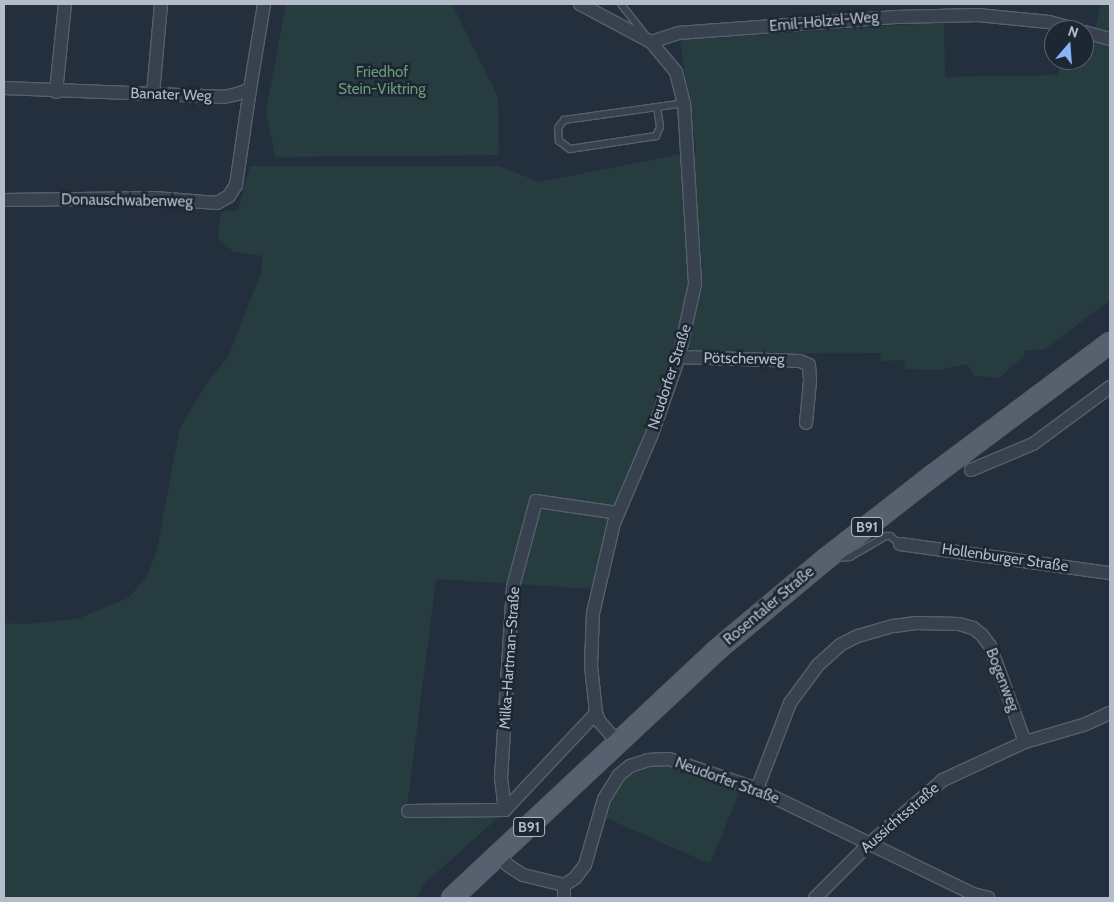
<!DOCTYPE html>
<html>
<head>
<meta charset="utf-8">
<style>
  body { margin:0 }
  #map { position:relative; width:1114px; height:902px; overflow:hidden; background:#242f3e; font-family:Cabin,sans-serif }
  div>[style] { position:absolute }
  [style*='--x'] { left:calc(var(--x)*1px); top:calc(var(--y)*1px); width:calc(var(--w)*1px); rotate:calc(var(--a)*1deg) }
  .green>* { inset:0; background:#263c3f }
  .roads { filter:drop-shadow(1px 0 #565f6c) drop-shadow(-1px 0 #565f6c) drop-shadow(0 1px #565f6c) drop-shadow(0 -1px #565f6c) }
  .lane>* { height:6px; margin:-3px; padding:0 3px; transform-origin:3px; border-radius:3px; background:#38414e }
  .street>* { height:12px; margin:-6px; padding:0 6px; transform-origin:6px; border-radius:6px; background:#38414e }
  .primary>* { height:20px; margin:-10px; padding:0 10px; transform-origin:10px; border-radius:10px; background:#56606e }
  span { translate:-50% -50%; white-space:nowrap; text-align:center; line-height:1.15; -webkit-text-stroke:5px #1d2633; paint-order:stroke }
  .shield-label span { padding:1px 4px; background:#1d2633; border:1px solid; border-radius:4px; -webkit-text-stroke-width:0 }
  .shield-label { font-size:14px; color:#b4bcc9; font-weight:700 }
  .street-label { font-size:15px; color:#b4bcc9 }
  .park-label { font-size:15px; color:#6b9a76 }
  .frame { position:absolute; inset:0; border:5px solid #b4bcc9; pointer-events:none }
  .north { position:absolute; left:1044px; top:20px; width:50px; height:50px; box-sizing:border-box; background:#1d2633; border:1px solid #59626f; border-radius:50%; rotate:18deg; font-size:14px; font-weight:700; line-height:20px; text-align:center; color:#b4bcc9 }
  .north::after { content:''; display:block; margin:auto; width:18px; height:22px; background:#8ab4f8; clip-path:polygon(50% 0,100% 100%,50% 72%,0 100%) }
</style>
</head>
<body>
<div id="map">
  <div class="green">
    <div style="clip-path:polygon(286px 4px,452px 4px,498px 97px,499px 155px,275px 157px,266px 111px)"></div>
    <div style="clip-path:polygon(1101px 4px,1110px 4px,1110px 34px,1095px 30px)"></div>
    <div style="clip-path:polygon(944px 22px,945px 77px,1059px 75px,1059px 60px,1084px 60px,1084px 40px,1110px 46px,1110px 300px,1045px 349px,1024px 351px,1024px 356px,999px 378px,975px 376px,967px 364px,939px 370px,904px 369px,905px 360px,881px 361px,880px 353px,705px 354px,688px 348px,699px 291px,701px 259px,694px 160px,696px 148px,680px 40px)"></div>
    <div style="clip-path:polygon(682px 154px,690px 285px,686px 311px,665px 385px,607px 533px,592px 589px,436px 579px,406px 815px,501px 815px,424px 884px,416px 898px,4px 898px,4px 623px,25px 624px,77px 619px,128px 598px,147px 577px,157px 550px,179px 432px,184px 420px,210px 379px,229px 355px,261px 272px,263px 256px,234px 252px,218px 239px,221px 212px,238px 210px,250px 166px,499px 166px,539px 182px)"></div>
    <div style="clip-path:polygon(648px 765px,667px 765px,741px 788px,710px 864px,606px 818px,613px 792px,626px 775px)"></div>
  </div>
  <div class="roads">
    <div class="lane">
      <div style="--x:621;--y:4;--w:39;--a:52"></div>
      <div style="--x:657;--y:107;--w:20;--a:81"></div>
      <div style="--x:660;--y:127;--w:10;--a:114"></div>
      <div style="--x:656;--y:136;--w:87;--a:171.4"></div>
      <div style="--x:570;--y:149;--w:14;--a:-144"></div>
      <div style="--x:559;--y:141;--w:13;--a:-94"></div>
      <div style="--x:558;--y:128;--w:10;--a:-53"></div>
      <div style="--x:564;--y:120;--w:94;--a:-8"></div>
      <div style="--x:657;--y:107;--w:27;--a:-8"></div>
      <div style="--x:836;--y:558;--w:14;--a:-4"></div>
      <div style="--x:850;--y:557;--w:42;--a:-30.3"></div>
      <div style="--x:886;--y:536;--w:4;--a:0"></div>
      <div style="--x:890;--y:536;--w:13;--a:39"></div>
    </div>
    <div class="street">
      <div style="--x:580;--y:4;--w:81;--a:28.2"></div>
      <div style="--x:651;--y:42;--w:39;--a:50"></div>
      <div style="--x:676;--y:72;--w:32;--a:76"></div>
      <div style="--x:684;--y:103;--w:181;--a:86.5"></div>
      <div style="--x:695;--y:284;--w:75;--a:102.4"></div>
      <div style="--x:679;--y:357;--w:82;--a:109.3"></div>
      <div style="--x:652;--y:434;--w:97;--a:113.1"></div>
      <div style="--x:614;--y:523;--w:92;--a:103.1"></div>
      <div style="--x:593;--y:613;--w:53;--a:92.2"></div>
      <div style="--x:591;--y:666;--w:47;--a:83.9"></div>
      <div style="--x:596;--y:713;--w:9;--a:69"></div>
      <div style="--x:599;--y:721;--w:28;--a:49"></div>
      <div style="--x:1084;--y:32;--w:27;--a:15"></div>
      <div style="--x:651;--y:42;--w:28;--a:-18"></div>
      <div style="--x:678;--y:33;--w:218;--a:-4.2"></div>
      <div style="--x:895;--y:17;--w:83;--a:-1.4"></div>
      <div style="--x:978;--y:15;--w:71;--a:5.6"></div>
      <div style="--x:1049;--y:22;--w:30;--a:15"></div>
      <div style="--x:4;--y:88;--w:220;--a:2.3"></div>
      <div style="--x:224;--y:97;--w:13;--a:-13"></div>
      <div style="--x:237;--y:94;--w:14;--a:-21"></div>
      <div style="--x:250;--y:89;--w:86;--a:-80.6"></div>
      <div style="--x:56;--y:92;--w:88;--a:-84.2"></div>
      <div style="--x:153;--y:94;--w:90;--a:-84.9"></div>
      <div style="--x:4;--y:200;--w:151;--a:-0.8"></div>
      <div style="--x:155;--y:198;--w:62;--a:4.6"></div>
      <div style="--x:217;--y:203;--w:14;--a:-30"></div>
      <div style="--x:229;--y:196;--w:13;--a:-58"></div>
      <div style="--x:236;--y:185;--w:97;--a:-81.7"></div>
      <div style="--x:679;--y:357;--w:121;--a:1.9"></div>
      <div style="--x:800;--y:361;--w:10;--a:24"></div>
      <div style="--x:809;--y:365;--w:16;--a:86"></div>
      <div style="--x:810;--y:381;--w:42;--a:95.4"></div>
      <div style="--x:971;--y:470;--w:67;--a:-22.8"></div>
      <div style="--x:1033;--y:444;--w:96;--a:-36.5"></div>
      <div style="--x:900;--y:544;--w:212;--a:7.9"></div>
      <div style="--x:757;--y:789;--w:92;--a:-69"></div>
      <div style="--x:790;--y:703;--w:47;--a:-53.6"></div>
      <div style="--x:818;--y:665;--w:30;--a:-42"></div>
      <div style="--x:840;--y:645;--w:20;--a:-27"></div>
      <div style="--x:858;--y:636;--w:37;--a:-16"></div>
      <div style="--x:894;--y:626;--w:22;--a:-8"></div>
      <div style="--x:916;--y:623;--w:43;--a:1.3"></div>
      <div style="--x:959;--y:624;--w:15;--a:16"></div>
      <div style="--x:973;--y:628;--w:11;--a:38"></div>
      <div style="--x:982;--y:635;--w:14;--a:54"></div>
      <div style="--x:990;--y:646;--w:102;--a:70"></div>
      <div style="--x:505;--y:810;--w:32;--a:-97"></div>
      <div style="--x:501;--y:778;--w:191;--a:-86.4"></div>
      <div style="--x:513;--y:587;--w:89;--a:-75"></div>
      <div style="--x:536;--y:501;--w:83;--a:8.3"></div>
      <div style="--x:505;--y:810;--w:133;--a:-46.8"></div>
      <div style="--x:408;--y:811;--w:97;--a:-0.6"></div>
      <div style="--x:499;--y:856;--w:14;--a:45"></div>
      <div style="--x:509;--y:866;--w:17;--a:33"></div>
      <div style="--x:523;--y:875;--w:42;--a:13.7"></div>
      <div style="--x:564;--y:885;--w:13;--a:-32"></div>
      <div style="--x:575;--y:878;--w:16;--a:-52"></div>
      <div style="--x:585;--y:865;--w:69;--a:-73.9"></div>
      <div style="--x:604;--y:799;--w:28;--a:-58"></div>
      <div style="--x:619;--y:775;--w:14;--a:-39"></div>
      <div style="--x:630;--y:766;--w:19;--a:-18"></div>
      <div style="--x:648;--y:760;--w:21;--a:-3"></div>
      <div style="--x:669;--y:759;--w:93;--a:18.8"></div>
      <div style="--x:757;--y:789;--w:240;--a:25.9"></div>
      <div style="--x:973;--y:894;--w:16;--a:14"></div>
      <div style="--x:564;--y:885;--w:13;--a:90"></div>
      <div style="--x:815;--y:898;--w:76;--a:-45"></div>
      <div style="--x:869;--y:844;--w:98;--a:-40.9"></div>
      <div style="--x:943;--y:780;--w:90;--a:-24.9"></div>
      <div style="--x:1025;--y:742;--w:64;--a:-16.4"></div>
      <div style="--x:1086;--y:724;--w:26;--a:-25"></div>
    </div>
    <div class="primary">
      <div style="--x:452;--y:898;--w:364;--a:-43.1"></div>
      <div style="--x:718;--y:649;--w:142;--a:-39.9"></div>
      <div style="--x:827;--y:558;--w:133;--a:-38"></div>
      <div style="--x:932;--y:476;--w:222;--a:-36.8"></div>
    </div>
  </div>
  <div class="shield-label">
    <span style="left:867px;top:527px">B91</span>
    <span style="left:529px;top:827px">B91</span>
  </div>
  <div class="street-label">
    <span style="left:824px;top:22px;rotate:-5deg">Emil-Hölzel-Weg</span>
    <span style="left:171px;top:95px;rotate:2deg">Banater Weg</span>
    <span style="left:127px;top:201px;rotate:1deg">Donauschwabenweg</span>
    <span style="left:744px;top:359px;rotate:1deg">Pötscherweg</span>
    <span style="left:670px;top:377px;rotate:-72deg">Neudorfer Straße</span>
    <span style="left:1005px;top:558px;rotate:8deg">Hollenburger Straße</span>
    <span style="left:769px;top:606px;rotate:-40deg">Rosentaler Straße</span>
    <span style="left:510px;top:658px;rotate:-86deg">Milka-Hartman-Straße</span>
    <span style="left:1002px;top:680px;rotate:69deg">Bogenweg</span>
    <span style="left:727px;top:781px;rotate:20deg">Neudorfer Straße</span>
    <span style="left:900px;top:818px;rotate:-41deg">Aussichtsstraße</span>
  </div>
  <div class="park-label">
    <span style="left:382px;top:81px">Friedhof<br>Stein-Viktring</span>
  </div>
  <div class="frame"></div>
  <div class="north">N</div>
</div>
</body>
</html>
